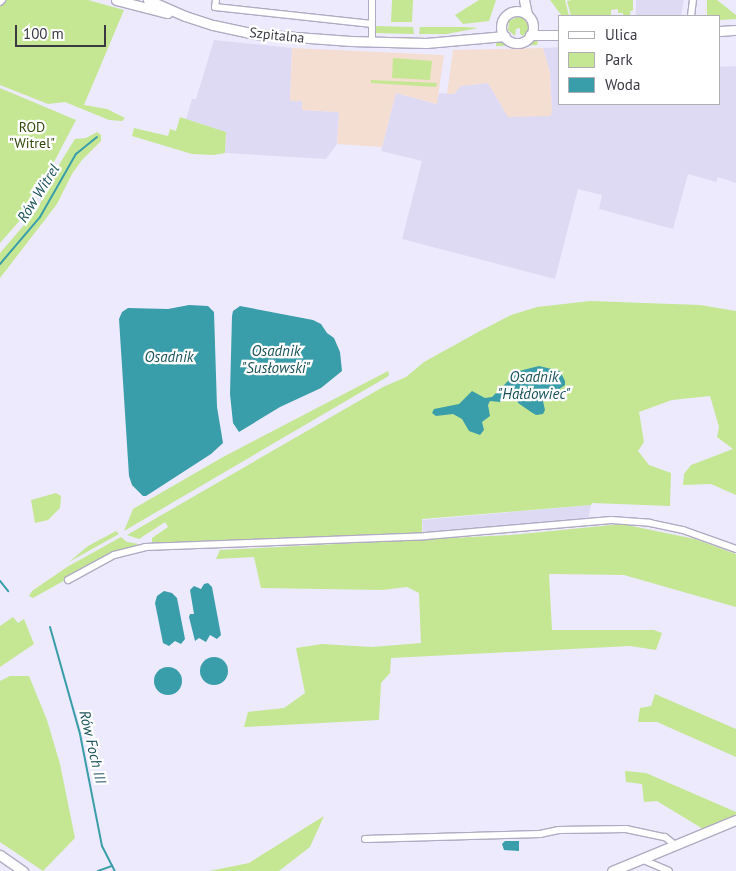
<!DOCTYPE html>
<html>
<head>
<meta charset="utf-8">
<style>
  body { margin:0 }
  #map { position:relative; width:736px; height:871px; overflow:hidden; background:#edeafd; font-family:"PT Sans",sans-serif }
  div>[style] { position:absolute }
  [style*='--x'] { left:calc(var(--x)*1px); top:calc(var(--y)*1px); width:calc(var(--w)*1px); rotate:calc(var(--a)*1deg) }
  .built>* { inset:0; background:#dfdaf3 }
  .education>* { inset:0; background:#f4ded1 }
  .green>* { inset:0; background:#c5e794 }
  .water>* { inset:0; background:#399eaa }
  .round { border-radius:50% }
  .stream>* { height:2px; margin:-1px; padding:0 1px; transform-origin:1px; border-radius:1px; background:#399eaa }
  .roads { filter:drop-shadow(1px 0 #b0abc2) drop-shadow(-1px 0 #b0abc2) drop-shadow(0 1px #b0abc2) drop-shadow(0 -1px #b0abc2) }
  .street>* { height:6px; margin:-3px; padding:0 3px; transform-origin:3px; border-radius:3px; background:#fff }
  .secondary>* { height:9px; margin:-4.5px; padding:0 4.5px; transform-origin:4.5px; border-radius:4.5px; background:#fff }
  .secondary>.ring { margin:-4.5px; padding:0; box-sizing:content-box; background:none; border:9px solid #fff; border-radius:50% }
  span { translate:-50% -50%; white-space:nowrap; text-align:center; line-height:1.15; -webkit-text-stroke:4.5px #fff; paint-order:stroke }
  .street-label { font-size:14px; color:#3a3841 }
  .park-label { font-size:14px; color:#34480c }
  .water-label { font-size:15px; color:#1b535a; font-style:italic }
  .legend { position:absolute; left:558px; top:15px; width:162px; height:90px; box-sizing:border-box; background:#fff; border:1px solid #b0afb3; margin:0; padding:6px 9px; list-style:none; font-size:15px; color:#3a3841 }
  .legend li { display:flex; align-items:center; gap:10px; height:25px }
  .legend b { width:25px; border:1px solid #b0afb3 }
  .scale { position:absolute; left:15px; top:25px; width:91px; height:22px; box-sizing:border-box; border:2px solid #3a3841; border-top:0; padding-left:6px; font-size:15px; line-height:18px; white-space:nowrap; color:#3a3841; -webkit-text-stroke:4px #fff; paint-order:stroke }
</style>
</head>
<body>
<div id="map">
  <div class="built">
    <div style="clip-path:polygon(636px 0,684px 0,681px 16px,636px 16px)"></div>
    <div style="clip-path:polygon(214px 40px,292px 48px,290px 101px,302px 101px,302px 110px,339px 112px,337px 144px,326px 159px,225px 153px,226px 132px,186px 119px,192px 99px,196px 99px)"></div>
    <div style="clip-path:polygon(560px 47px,560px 104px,720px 104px,720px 67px,736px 66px,736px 183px,718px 177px,716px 182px,688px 174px,673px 229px,599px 209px,602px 195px,578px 189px,555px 279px,402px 239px,422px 161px,381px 151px,396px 93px,436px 104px,439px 93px,454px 94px,461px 86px,488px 83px,508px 116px,552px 112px,550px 73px,543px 48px)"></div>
    <div style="clip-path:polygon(591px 505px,588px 520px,423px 534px,422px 520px)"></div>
  </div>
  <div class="education">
    <div style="clip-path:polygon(292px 48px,444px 55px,437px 104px,396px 93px,382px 147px,337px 144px,339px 112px,302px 110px,302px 101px,290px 101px)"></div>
    <div style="clip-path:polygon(543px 48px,550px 73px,552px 112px,550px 116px,508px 117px,488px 83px,461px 86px,454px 94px,447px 94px,453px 50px)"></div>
  </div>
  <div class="green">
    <div style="clip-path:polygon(4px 0,88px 0,124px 10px,84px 105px,107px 109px,125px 118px,122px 121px,109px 120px,65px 102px,48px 104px,0 85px,0 4px)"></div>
    <div style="clip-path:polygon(392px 0,413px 0,412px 22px,391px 22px)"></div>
    <div style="clip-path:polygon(479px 0,496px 0,489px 21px,463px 24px,455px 15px)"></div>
    <div style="clip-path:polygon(550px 0,565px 0,569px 16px,562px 16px)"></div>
    <div style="clip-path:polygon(572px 0,633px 0,633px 10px,629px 12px,631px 13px,629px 16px,623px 16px,623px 13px,618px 13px,618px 9px,611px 10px,611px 16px,571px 16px,567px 1px)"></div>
    <div style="clip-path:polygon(707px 0,717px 0,736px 15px,736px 19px,720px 20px,720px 16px,707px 16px)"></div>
    <div style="clip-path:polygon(519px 16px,523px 17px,528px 23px,529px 29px,523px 36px,520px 34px,520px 28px,516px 29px,515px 36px,508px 30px,509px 21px)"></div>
    <div style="clip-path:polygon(375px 26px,413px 27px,414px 34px,375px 33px)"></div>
    <div style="clip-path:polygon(420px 27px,465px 27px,478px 28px,447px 34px,419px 34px)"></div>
    <div style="clip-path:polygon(539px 37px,537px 45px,496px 46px,496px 38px,519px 45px)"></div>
    <div style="clip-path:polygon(393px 58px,432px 61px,430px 80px,392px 78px)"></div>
    <div style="clip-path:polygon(371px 80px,437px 83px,436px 87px,371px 83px)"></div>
    <div style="clip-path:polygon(0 88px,76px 120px,29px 210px,0 243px)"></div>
    <div style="clip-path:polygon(180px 117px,226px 132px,225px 153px,214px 155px,192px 154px,132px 136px,134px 128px,168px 136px,170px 129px,176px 131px)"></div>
    <div style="clip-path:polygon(97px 132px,101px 135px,101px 141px,82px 160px,72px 174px,57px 204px,0 278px,0 253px,37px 210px,60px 163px,75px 139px,86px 138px)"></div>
    <div style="clip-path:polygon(590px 301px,700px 305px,736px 311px,736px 495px,711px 484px,683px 485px,684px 474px,691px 465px,733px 449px,717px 437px,719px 427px,710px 396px,672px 400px,639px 412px,644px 442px,638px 451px,649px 465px,671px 473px,670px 506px,592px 503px,591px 505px,422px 519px,422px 534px,152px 545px,152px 538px,168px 527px,165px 522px,139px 539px,127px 535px,383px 387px,406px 377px,424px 362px,480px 331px,511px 315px,537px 307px)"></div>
    <div style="clip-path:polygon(388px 371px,389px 375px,387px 377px,375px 384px,124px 531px,133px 509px,223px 457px)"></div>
    <div style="clip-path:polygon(56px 493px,61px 496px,60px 508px,48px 520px,35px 523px,31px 500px)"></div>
    <div style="clip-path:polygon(622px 524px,695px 539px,736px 554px,736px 607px,624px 575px,549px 574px,552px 630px,654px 630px,662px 633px,656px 650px,630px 646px,391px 658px,390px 673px,381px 683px,379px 720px,244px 727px,248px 712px,284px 708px,305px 693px,296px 648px,322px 644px,372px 647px,421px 643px,419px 593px,407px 587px,382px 590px,261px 588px,254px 557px,216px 559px,220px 550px,511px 535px)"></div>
    <div style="clip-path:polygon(116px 531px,119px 534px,69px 562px,88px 546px)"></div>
    <div style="clip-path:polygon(121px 537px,127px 542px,139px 544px,110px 555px,33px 598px,29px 596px,32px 591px,67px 567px)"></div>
    <div style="clip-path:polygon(13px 617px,18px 623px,24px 619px,34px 644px,0 667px,0 626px)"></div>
    <div style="clip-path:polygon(10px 676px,29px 676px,47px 720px,60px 764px,75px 838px,43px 871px,0 842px,0 681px)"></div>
    <div style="clip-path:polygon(655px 694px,736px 729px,736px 757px,657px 722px,638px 722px,640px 708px,651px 706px)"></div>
    <div style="clip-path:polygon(625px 771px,646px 773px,736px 812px,736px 816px,703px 829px,657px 801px,644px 802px,642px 784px,626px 782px)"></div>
    <div style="clip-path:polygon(324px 816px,310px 847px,279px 871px,209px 871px,249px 863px)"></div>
  </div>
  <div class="water">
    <div style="clip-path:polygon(189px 305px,208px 306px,214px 312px,217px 407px,223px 443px,211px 454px,146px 496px,143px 496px,132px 485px,129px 476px,119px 319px,122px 312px,128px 308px,168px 309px)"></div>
    <div style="clip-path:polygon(240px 306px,313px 320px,321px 324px,327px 333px,334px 338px,340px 352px,342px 371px,321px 388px,280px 407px,239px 432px,233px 423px,230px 394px,232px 316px,233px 311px)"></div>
    <div style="clip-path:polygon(539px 366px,560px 371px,565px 381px,565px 385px,558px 390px,556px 398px,552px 400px,543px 401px,545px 410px,543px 414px,536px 415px,531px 412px,518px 403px,516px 395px,509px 393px,500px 402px,490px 401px,488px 405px,490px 416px,482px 422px,484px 430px,480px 435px,469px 431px,462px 419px,453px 414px,436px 416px,432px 413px,434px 409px,459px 404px,472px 391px,485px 398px,492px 397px,512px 377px,511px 373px)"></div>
    <div style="clip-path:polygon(208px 583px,212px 587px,221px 635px,217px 639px,210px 635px,206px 642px,199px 638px,195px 641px,189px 617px,190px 614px,194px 614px,190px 590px,194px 586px,201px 589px,204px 584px)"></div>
    <div style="clip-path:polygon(164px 591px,172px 593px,177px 598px,185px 639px,181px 644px,175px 641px,169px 646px,163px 643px,155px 603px,157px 596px)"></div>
    <div class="round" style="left:200px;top:657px;width:28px;height:28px"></div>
    <div class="round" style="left:154px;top:667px;width:28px;height:28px"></div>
    <div style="clip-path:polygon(505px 841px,519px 841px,519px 851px,504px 850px,502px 844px)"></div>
  </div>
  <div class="stream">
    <div style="--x:0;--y:264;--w:62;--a:-49.6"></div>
    <div style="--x:40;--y:217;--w:73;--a:-60.3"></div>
    <div style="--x:76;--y:154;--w:27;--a:-39"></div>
    <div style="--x:0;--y:581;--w:13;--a:51"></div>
    <div style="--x:50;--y:627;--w:111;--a:74.3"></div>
    <div style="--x:80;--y:734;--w:114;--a:78.9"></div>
    <div style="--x:102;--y:846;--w:28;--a:63"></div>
    <div style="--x:98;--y:871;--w:15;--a:-20"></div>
  </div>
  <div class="roads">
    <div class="street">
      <div style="--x:216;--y:0;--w:7;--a:98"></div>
      <div style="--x:215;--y:7;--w:158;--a:6.2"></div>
      <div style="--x:372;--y:0;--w:42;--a:90"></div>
      <div style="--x:0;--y:2;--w:3;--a:-45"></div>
      <div style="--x:691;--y:16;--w:16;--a:-83"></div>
      <div style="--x:68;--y:580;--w:52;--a:-28.5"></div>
      <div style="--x:114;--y:555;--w:32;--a:-14"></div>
      <div style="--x:145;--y:547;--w:281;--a:-2.2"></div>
      <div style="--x:426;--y:536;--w:186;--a:-4.9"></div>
      <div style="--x:611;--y:520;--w:39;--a:4"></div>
      <div style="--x:650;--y:523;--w:34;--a:12"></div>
      <div style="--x:683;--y:530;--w:56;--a:19.7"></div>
      <div style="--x:365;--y:839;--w:175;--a:-1.6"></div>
      <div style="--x:540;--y:834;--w:19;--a:-12"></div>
      <div style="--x:559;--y:830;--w:67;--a:-0.9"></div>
      <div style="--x:626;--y:829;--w:40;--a:12"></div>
      <div style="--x:665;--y:837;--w:13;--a:39"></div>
      <div style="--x:641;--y:859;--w:30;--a:23"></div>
    </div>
    <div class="secondary">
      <div style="--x:116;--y:0;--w:53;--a:14.3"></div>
      <div style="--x:148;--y:0;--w:40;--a:23.4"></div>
      <div style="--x:185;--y:16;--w:29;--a:18"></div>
      <div style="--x:213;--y:25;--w:43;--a:12.1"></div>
      <div style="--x:255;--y:34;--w:96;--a:4.2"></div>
      <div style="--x:351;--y:41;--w:75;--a:1.5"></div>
      <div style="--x:426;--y:43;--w:79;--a:-5.1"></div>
      <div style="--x:524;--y:0;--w:14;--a:78"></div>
      <div class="ring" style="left:501px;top:11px;width:23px;height:23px"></div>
      <div style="--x:720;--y:31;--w:16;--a:-4"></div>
      <div style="--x:530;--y:35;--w:30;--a:0"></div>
      <div style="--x:0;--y:855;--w:28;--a:35"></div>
      <div style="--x:612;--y:871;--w:134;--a:-22.4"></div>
    </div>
  </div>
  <div class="street-label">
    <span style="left:277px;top:35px;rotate:6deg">Szpitalna</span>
  </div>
  <div class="park-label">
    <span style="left:32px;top:135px">ROD<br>"Witrel"</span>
  </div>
  <div class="water-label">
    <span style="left:38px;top:193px;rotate:-58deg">Rów Witrel</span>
    <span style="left:276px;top:359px">Osadnik<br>"Susłowski"</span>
    <span style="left:169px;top:357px">Osadnik</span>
    <span style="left:534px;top:385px">Osadnik<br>"Hałdowiec"</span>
    <span style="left:93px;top:747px;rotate:77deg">Rów Foch III</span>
  </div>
  <ul class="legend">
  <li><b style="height:6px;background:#fff"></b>Ulica</li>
  <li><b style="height:14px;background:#c5e794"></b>Park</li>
  <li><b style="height:14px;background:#399eaa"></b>Woda</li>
  </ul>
  <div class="scale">100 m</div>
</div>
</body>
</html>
